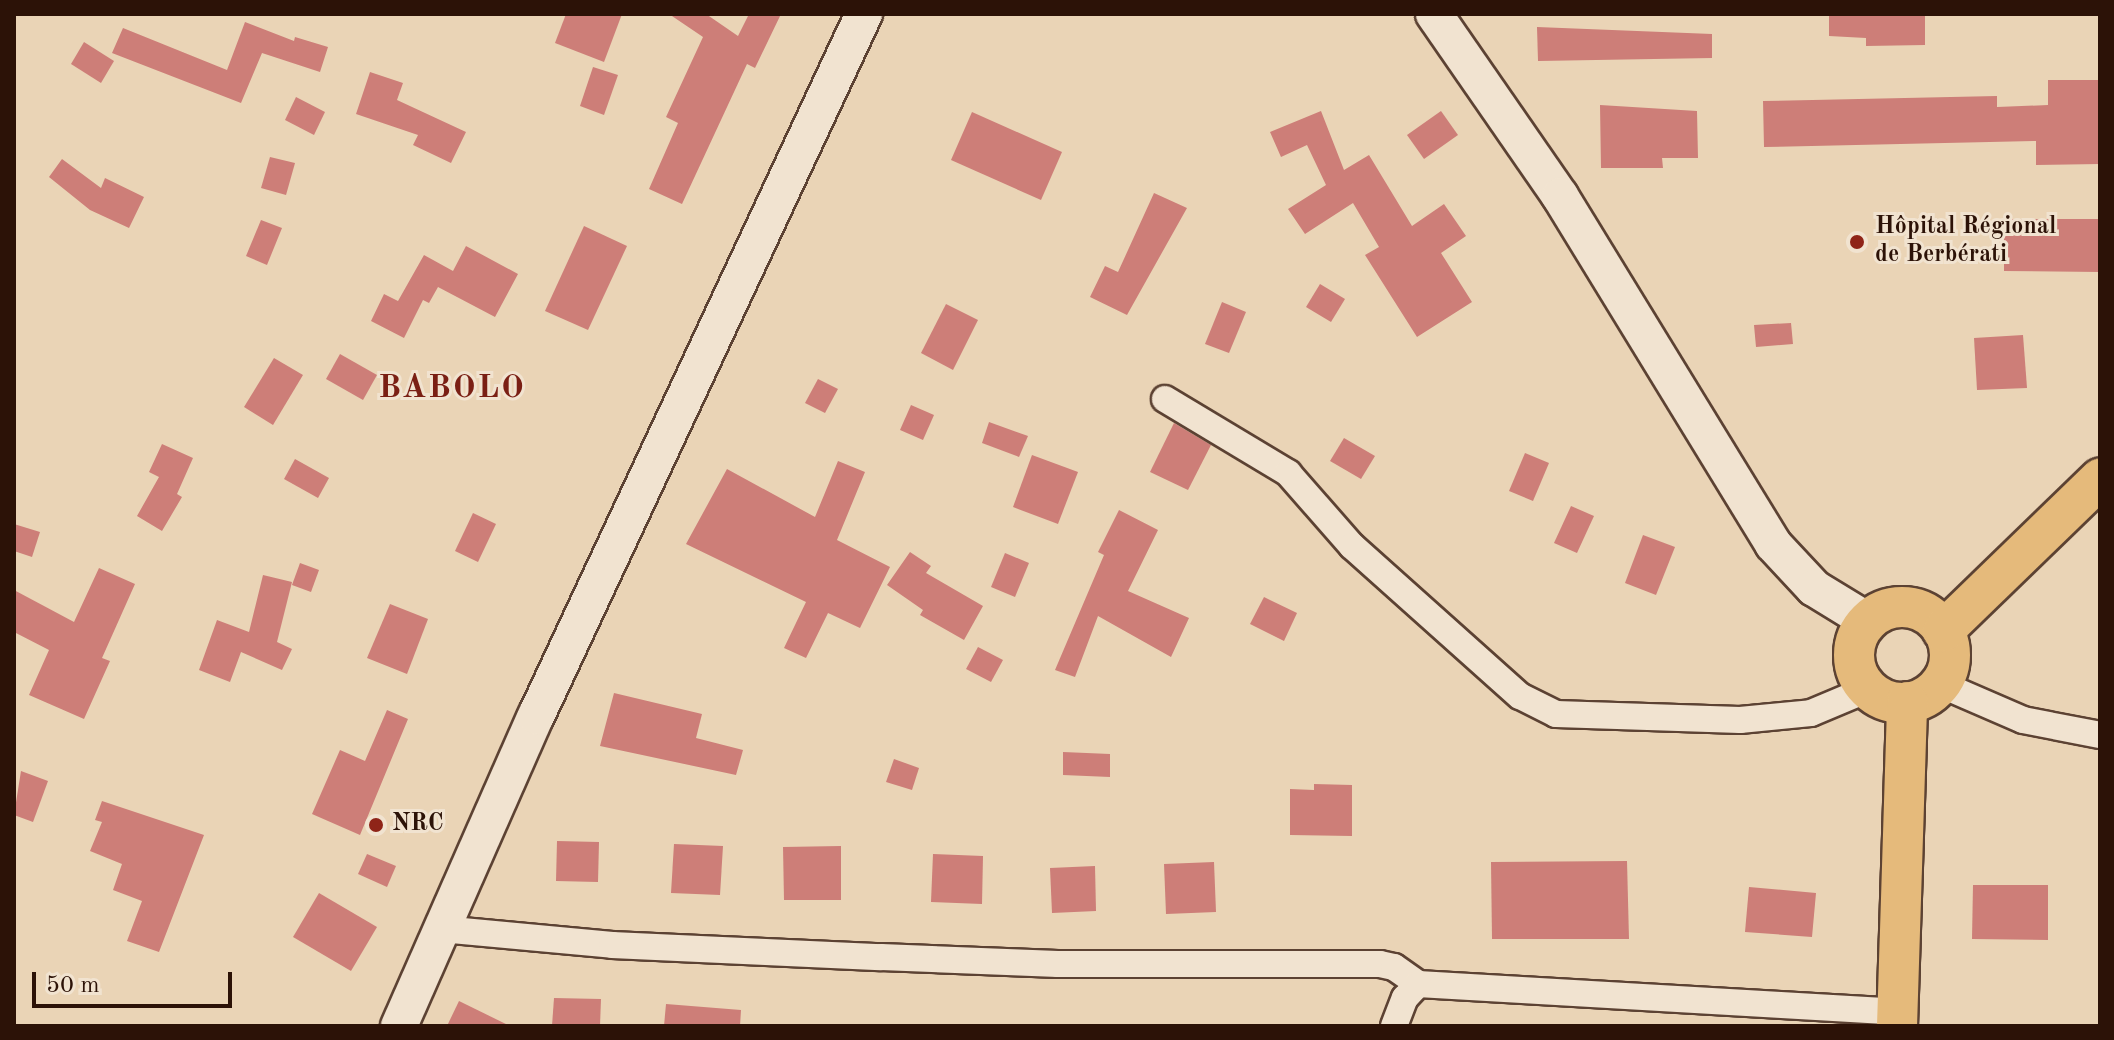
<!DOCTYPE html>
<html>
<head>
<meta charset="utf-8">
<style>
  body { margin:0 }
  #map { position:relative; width:2114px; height:1040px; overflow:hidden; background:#ead4b6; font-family:"Old Standard TT",serif }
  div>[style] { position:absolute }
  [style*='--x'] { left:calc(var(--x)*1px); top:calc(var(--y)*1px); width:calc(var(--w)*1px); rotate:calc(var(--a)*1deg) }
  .building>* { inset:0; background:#cd7e78 }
  .roads { filter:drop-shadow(2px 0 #5c4233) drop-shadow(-2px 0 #5c4233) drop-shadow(0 2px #5c4233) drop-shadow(0 -2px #5c4233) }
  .street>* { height:26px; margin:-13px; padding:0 13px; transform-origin:13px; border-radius:13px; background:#f1e3d0 }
  .secondary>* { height:36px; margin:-18px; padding:0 18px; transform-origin:18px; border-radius:18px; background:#f1e3d0 }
  .primary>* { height:40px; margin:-20px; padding:0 20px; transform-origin:20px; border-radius:20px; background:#e5ba7b }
  .primary>.ring { margin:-20px; padding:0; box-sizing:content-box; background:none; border:40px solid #e5ba7b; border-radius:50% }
  .dots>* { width:22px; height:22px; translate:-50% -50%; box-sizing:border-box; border:4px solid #f1e3d0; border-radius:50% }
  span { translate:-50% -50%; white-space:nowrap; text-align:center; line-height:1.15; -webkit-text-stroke:6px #f1e3d0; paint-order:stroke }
  .poi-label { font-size:24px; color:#2c1207; font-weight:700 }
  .left { translate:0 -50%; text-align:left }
  .district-label { font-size:32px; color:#7a1f14; font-weight:700; letter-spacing:2px }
  .frame { position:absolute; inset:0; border:16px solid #2c1207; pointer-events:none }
  .scale { position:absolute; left:32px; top:972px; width:200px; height:36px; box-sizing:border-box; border:4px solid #2c1207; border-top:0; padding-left:10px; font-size:24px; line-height:28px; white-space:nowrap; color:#2c1207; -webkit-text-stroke:6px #f1e3d0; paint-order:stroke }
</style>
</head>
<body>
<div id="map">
  <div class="building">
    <div style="clip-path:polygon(566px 14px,622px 14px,604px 62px,555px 43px)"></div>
    <div style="clip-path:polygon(669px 14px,706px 14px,738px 36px,749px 14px,781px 14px,755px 68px,747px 64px,682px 204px,649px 189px,678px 123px,666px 117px,703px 37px)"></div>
    <div style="clip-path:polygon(1829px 14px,1925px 14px,1925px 45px,1866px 46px,1866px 38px,1829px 36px)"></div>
    <div style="clip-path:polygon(245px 22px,294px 41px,295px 37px,328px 47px,320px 72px,262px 53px,241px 103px,112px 53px,123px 28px,227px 70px)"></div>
    <div style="clip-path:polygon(1537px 27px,1712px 34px,1712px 58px,1538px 61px)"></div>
    <div style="clip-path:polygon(84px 42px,114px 61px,101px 83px,71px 64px)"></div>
    <div style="clip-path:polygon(593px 67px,618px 75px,604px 115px,580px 106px)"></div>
    <div style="clip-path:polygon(370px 72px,403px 83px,397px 100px,466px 132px,451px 163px,413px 145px,418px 135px,356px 114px)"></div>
    <div style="clip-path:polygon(2048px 80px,2100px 80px,2100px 164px,2036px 165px,2036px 141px,1764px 147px,1763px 101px,1997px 96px,1997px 107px,2048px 105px)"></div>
    <div style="clip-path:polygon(296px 97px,325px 112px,314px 135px,285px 120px)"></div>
    <div style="clip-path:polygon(1600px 105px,1697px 111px,1698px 158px,1662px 158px,1663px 168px,1601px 168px)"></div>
    <div style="clip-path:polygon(1321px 111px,1344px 170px,1369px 155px,1412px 226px,1444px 204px,1466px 236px,1441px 253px,1472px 302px,1417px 337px,1365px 255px,1379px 247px,1353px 203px,1305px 234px,1288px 209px,1326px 185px,1307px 145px,1281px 157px,1270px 132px)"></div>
    <div style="clip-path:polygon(1441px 111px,1458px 135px,1424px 159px,1407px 135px)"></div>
    <div style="clip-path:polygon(972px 112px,1062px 152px,1041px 200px,951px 160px)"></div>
    <div style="clip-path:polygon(270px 157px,295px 163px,286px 195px,261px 188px)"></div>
    <div style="clip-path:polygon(62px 159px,101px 188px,105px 178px,144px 197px,129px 228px,90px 210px,49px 177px)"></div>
    <div style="clip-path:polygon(1154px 193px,1187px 208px,1127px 315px,1090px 297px,1105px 266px,1118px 272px)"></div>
    <div style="clip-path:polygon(2004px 219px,2100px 219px,2100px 272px,2004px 271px)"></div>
    <div style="clip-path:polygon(261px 220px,282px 228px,267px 265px,246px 256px)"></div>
    <div style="clip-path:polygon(584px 226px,627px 246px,588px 330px,545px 311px)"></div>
    <div style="clip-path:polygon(466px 246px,518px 274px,495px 317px,438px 287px,429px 303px,423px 300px,404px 338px,371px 321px,384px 294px,398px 301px,424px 255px,453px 271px)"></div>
    <div style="clip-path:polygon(1320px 284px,1345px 299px,1331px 322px,1306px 307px)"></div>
    <div style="clip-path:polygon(1222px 302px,1246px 312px,1229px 353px,1205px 344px)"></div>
    <div style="clip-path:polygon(946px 304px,978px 320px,953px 370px,921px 353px)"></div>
    <div style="clip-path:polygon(1791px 323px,1793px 344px,1756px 347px,1754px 325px)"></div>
    <div style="clip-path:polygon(2023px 335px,2027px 388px,1977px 390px,1974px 338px)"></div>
    <div style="clip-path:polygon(340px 354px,377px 375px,363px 400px,326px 379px)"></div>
    <div style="clip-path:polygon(274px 358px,303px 375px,273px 425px,244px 407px)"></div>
    <div style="clip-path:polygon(818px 379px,838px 389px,825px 413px,805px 403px)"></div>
    <div style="clip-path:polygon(911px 405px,934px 415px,923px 440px,900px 430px)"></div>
    <div style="clip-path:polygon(989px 422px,1028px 436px,1019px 457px,982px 443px)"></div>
    <div style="clip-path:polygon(1174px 423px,1211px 445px,1188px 490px,1150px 472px)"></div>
    <div style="clip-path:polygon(1344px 438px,1375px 456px,1361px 479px,1330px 461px)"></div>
    <div style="clip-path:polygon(162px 444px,193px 458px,177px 494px,182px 497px,162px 531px,137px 516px,159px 477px,149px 472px)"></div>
    <div style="clip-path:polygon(1525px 453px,1549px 463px,1533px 501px,1509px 491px)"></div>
    <div style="clip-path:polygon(1032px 455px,1078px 472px,1058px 524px,1013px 507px)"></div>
    <div style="clip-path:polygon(295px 459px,329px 478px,318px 498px,284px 479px)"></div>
    <div style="clip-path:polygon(838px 461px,865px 472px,837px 540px,890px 567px,860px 628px,828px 613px,806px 658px,784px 648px,806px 602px,686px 544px,727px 469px,815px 517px)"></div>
    <div style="clip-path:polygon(1571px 506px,1594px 516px,1577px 553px,1554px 543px)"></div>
    <div style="clip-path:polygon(1119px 510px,1158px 530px,1128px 591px,1189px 618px,1171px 657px,1098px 616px,1075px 677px,1055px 670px,1104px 555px,1098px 552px)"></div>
    <div style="clip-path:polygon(473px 513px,496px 524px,478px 562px,455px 551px)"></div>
    <div style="clip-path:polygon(14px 524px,40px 532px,32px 557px,14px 551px)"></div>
    <div style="clip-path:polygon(1643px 535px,1675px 547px,1656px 595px,1625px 583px)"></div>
    <div style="clip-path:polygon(910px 552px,931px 566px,926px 573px,983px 606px,964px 640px,920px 615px,923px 610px,887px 585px)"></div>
    <div style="clip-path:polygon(1005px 553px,1029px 563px,1015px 597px,991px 587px)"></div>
    <div style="clip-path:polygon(300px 563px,319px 570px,311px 592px,292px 585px)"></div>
    <div style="clip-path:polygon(99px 568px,135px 584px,102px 658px,110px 661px,84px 719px,29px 695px,49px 650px,14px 632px,14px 590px,74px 622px)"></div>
    <div style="clip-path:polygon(263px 575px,292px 582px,277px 642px,292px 649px,282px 670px,241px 652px,230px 682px,199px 670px,217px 620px,249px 632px)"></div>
    <div style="clip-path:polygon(1264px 597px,1297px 613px,1284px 641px,1250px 624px)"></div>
    <div style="clip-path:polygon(390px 604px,428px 619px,407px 674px,367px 658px)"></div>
    <div style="clip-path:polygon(978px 647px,1003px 660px,991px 682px,966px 669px)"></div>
    <div style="clip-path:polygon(614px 693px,702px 714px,696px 738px,743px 750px,736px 775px,600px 746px)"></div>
    <div style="clip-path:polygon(387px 710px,408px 719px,360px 835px,312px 814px,340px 750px,365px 761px)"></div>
    <div style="clip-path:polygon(1063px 752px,1110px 754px,1110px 777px,1063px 775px)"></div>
    <div style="clip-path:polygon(894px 759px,919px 768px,912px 790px,886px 782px)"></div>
    <div style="clip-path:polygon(21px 771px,48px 781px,33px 822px,14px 815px)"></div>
    <div style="clip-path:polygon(1314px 784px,1352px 785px,1352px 836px,1290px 835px,1290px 789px,1314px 790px)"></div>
    <div style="clip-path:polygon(102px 801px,204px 835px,159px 952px,127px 941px,142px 901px,113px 890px,122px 864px,90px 851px,102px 822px,95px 820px)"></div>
    <div style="clip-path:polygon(557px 841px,599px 842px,598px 882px,556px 881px)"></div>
    <div style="clip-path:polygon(674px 844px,723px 846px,720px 895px,671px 893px)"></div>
    <div style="clip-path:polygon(841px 846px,841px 900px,784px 900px,783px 847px)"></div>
    <div style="clip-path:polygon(367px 854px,396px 866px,387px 887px,358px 874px)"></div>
    <div style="clip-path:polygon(933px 854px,983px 856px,982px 904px,931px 902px)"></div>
    <div style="clip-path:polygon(1627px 861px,1629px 939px,1492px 939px,1491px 862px)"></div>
    <div style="clip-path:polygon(1214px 862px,1216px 912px,1166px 914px,1164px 864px)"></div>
    <div style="clip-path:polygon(1095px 866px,1096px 911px,1052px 913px,1050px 868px)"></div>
    <div style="clip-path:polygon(1973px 885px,2048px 885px,2048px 940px,1972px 939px)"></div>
    <div style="clip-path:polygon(1749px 887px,1816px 893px,1812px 937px,1745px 932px)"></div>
    <div style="clip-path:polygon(319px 893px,377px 927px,351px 971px,293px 937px)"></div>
    <div style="clip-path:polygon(554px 998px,601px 999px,600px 1026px,552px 1026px)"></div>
    <div style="clip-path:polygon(459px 1001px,510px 1026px,447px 1026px)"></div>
    <div style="clip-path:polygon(666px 1004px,741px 1010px,740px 1026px,664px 1026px)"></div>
  </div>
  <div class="roads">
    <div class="street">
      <div style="--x:1165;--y:399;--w:144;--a:31"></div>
      <div style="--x:1288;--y:473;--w:97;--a:48.8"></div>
      <div style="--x:1352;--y:546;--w:225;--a:41.8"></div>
      <div style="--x:1520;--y:696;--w:40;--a:26.6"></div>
      <div style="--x:1556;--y:714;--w:184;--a:1.9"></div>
      <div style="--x:1740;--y:720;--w:71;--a:-5.6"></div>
      <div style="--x:1811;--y:713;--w:62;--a:-22.8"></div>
      <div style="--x:1940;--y:684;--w:90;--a:23.4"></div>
      <div style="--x:2023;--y:720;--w:78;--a:11"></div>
      <div style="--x:441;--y:929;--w:172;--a:5.3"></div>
      <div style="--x:612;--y:945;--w:269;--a:2.6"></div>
      <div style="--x:881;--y:957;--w:177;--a:2.3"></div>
      <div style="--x:1058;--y:964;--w:322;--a:0"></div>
      <div style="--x:1380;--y:964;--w:14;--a:12"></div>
      <div style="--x:1394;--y:967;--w:29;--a:35"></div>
      <div style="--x:1418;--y:984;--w:481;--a:3.3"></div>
      <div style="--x:1394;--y:1026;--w:30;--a:-69"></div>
      <div style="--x:1405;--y:998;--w:19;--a:-47"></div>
    </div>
    <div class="secondary">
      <div style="--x:1434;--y:14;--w:221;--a:55.3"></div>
      <div style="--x:1560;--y:196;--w:408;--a:58.5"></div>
      <div style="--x:1773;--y:544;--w:60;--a:47"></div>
      <div style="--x:1814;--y:588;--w:63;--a:31.4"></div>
      <div style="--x:399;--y:1026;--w:339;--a:-66.2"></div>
      <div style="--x:536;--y:716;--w:775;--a:-64.96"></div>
    </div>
    <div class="primary">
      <div class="ring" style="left:1854px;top:607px;width:56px;height:56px"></div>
      <div style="--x:1943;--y:631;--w:219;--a:-44.1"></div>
      <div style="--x:1897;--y:1026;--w:324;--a:-88.2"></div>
    </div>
  </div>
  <div class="dots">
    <div style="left:1857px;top:242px;background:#8f2418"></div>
    <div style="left:376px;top:825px;background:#8f2418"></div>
  </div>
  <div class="poi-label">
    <span class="left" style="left:1875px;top:242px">Hôpital Régional<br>de Berbérati</span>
    <span class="left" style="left:392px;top:825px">NRC</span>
  </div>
  <div class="district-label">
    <span style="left:452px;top:389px">BABOLO</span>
  </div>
  <div class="frame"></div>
  <div class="scale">50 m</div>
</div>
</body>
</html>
